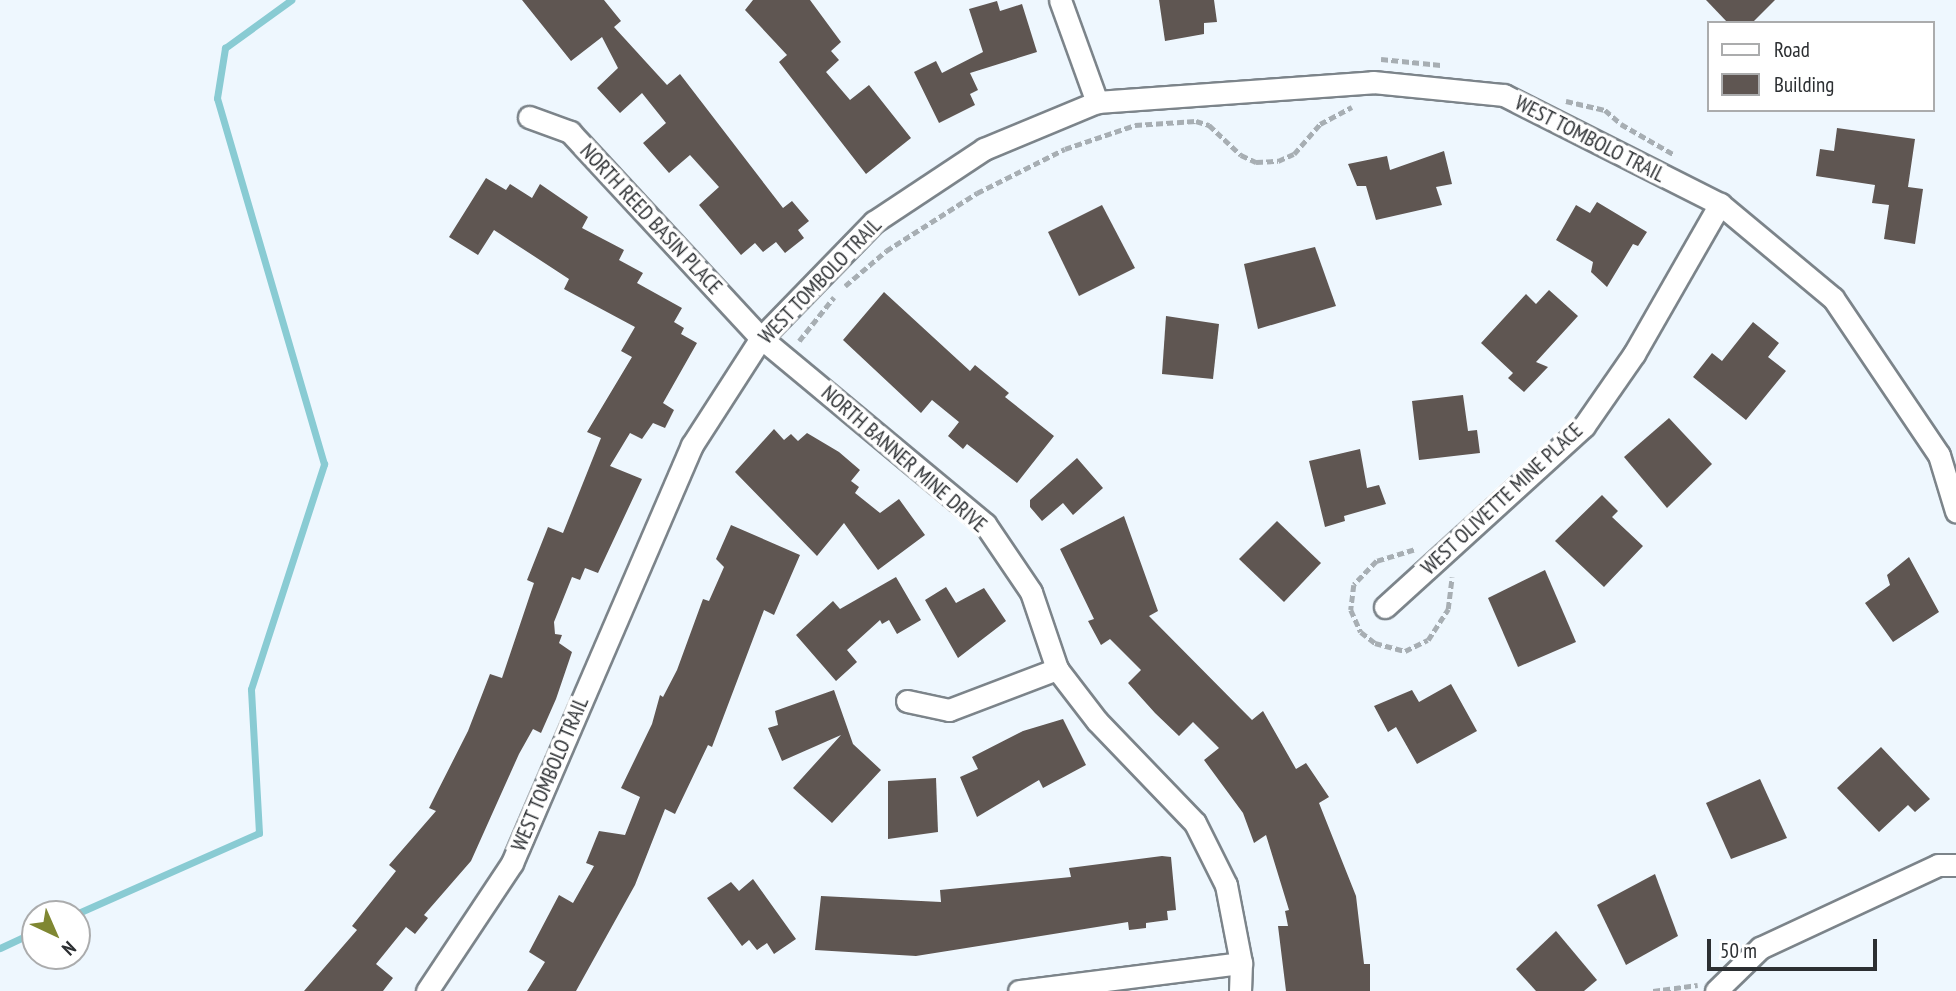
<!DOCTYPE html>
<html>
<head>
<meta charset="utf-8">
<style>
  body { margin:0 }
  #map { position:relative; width:1956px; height:991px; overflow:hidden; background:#eef7fe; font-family:"PT Sans Narrow",sans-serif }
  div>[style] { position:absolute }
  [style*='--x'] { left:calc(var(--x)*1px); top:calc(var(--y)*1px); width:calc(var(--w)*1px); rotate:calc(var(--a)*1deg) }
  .stream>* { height:7px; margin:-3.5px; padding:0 3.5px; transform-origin:3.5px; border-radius:3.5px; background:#89cbd3 }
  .building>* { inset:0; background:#5f5652 }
  .path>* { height:4.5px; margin-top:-2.25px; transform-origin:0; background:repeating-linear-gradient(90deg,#a7aeb3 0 7px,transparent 0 10.5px) }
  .roads { filter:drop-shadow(2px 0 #7c848a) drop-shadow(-2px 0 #7c848a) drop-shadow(0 2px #7c848a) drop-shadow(0 -2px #7c848a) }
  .minor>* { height:21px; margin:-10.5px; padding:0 10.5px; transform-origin:10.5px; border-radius:10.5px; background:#fff }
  span { translate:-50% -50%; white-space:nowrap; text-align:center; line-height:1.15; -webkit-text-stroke:7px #fff; paint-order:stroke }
  .street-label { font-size:21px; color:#2c2f32 }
  .legend { position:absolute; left:1707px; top:21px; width:228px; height:91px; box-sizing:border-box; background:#fff; border:2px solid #abacad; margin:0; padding:9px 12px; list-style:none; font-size:21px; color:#2c2f32 }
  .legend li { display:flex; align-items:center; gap:14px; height:35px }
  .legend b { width:35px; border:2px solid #abacad }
  .north { position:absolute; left:21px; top:900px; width:70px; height:70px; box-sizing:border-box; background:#fff; border:2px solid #abacad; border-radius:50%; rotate:136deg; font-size:19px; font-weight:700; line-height:28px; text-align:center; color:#2c2f32 }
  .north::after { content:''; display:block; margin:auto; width:24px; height:32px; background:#7f8732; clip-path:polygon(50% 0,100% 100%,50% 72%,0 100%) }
  .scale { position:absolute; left:1707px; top:939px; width:170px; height:32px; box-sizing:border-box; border:4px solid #2c2f32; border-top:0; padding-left:9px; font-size:21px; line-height:24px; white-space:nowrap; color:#2c2f32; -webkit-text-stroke:5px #fff; paint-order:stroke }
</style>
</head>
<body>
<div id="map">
  <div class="stream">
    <div style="--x:76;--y:914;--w:200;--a:-23.9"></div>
    <div style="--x:259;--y:833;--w:144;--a:-93.2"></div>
    <div style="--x:251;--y:689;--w:237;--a:-72"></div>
    <div style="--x:324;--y:464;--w:381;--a:-106.3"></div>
    <div style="--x:217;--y:98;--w:51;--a:-80.9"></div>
    <div style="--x:225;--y:48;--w:82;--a:-36"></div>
    <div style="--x:0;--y:948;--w:38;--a:-25"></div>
  </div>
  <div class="building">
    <div style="clip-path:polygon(522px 0,604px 0,621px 21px,614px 27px,667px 85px,680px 74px,783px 208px,792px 201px,809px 221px,798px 230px,804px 238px,785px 253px,776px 242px,763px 252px,755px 243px,741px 255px,699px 205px,719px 187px,690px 155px,669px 173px,643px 143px,666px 123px,642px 93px,620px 113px,597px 88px,618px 68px,602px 37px,571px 61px)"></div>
    <div style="clip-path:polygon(753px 0,810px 0,841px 42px,831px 51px,839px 60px,826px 72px,850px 100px,869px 85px,911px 138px,866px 174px,779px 62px,787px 55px,745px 10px)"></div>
    <div style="clip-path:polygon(1159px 0,1214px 0,1217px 22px,1204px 23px,1204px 34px,1165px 41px)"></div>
    <div style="clip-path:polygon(1706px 0,1775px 0,1752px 23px,1728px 23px)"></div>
    <div style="clip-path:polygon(997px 1px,1000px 11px,1022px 4px,1037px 52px,970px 73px,978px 90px,970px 94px,975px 105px,939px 123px,914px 72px,936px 61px,942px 73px,983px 52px,969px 9px)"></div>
    <div style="clip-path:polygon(1837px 128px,1915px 139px,1908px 187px,1923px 189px,1915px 244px,1884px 239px,1889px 205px,1872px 203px,1875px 185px,1816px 176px,1820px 149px,1834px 151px)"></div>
    <div style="clip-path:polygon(1444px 151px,1452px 184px,1436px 187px,1442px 205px,1376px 220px,1366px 186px,1357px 186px,1348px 164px,1387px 156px,1390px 170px)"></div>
    <div style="clip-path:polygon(486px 178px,506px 190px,510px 184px,532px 198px,540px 184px,588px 217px,582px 228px,624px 250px,619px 260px,643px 273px,637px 283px,682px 308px,674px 322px,684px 328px,681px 334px,697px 343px,663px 403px,674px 410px,665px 428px,653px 423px,642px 439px,630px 433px,610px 466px,642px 479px,598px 573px,585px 568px,580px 580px,572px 577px,554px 622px,555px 634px,562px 635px,559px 643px,572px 652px,556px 699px,541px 733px,533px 729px,519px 754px,471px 861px,424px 915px,428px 918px,415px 934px,406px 927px,376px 964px,393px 978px,383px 991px,304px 991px,357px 930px,352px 926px,396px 871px,389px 865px,436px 811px,429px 808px,468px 731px,490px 674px,502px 678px,534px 583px,527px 580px,548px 527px,563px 533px,601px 438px,587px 432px,632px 357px,621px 351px,635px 327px,564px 289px,569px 279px,494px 230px,478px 255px,449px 237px)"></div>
    <div style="clip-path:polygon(1597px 202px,1647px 232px,1638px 246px,1633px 244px,1607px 287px,1591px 272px,1593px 262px,1556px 240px,1576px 205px,1590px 213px)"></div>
    <div style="clip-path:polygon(1102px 205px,1135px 268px,1079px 296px,1048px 232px)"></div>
    <div style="clip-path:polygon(1315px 247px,1336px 306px,1258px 329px,1244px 264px)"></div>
    <div style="clip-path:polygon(1549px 290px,1578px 316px,1536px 362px,1548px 367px,1524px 392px,1508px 378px,1513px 373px,1481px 343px,1526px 294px,1536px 304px)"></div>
    <div style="clip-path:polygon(884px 292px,970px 371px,975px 365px,1009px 393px,1005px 397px,1054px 436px,1017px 483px,967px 444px,963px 449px,948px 436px,959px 422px,932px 400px,921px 413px,843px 340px)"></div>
    <div style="clip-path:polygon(1166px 316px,1219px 324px,1213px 379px,1162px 374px)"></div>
    <div style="clip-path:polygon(1753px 322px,1779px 343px,1768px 357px,1786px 371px,1746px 420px,1693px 377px,1712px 353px,1722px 361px)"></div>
    <div style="clip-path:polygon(1463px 395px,1468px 431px,1477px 430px,1480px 453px,1419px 460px,1412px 401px)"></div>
    <div style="clip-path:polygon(1669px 418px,1712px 464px,1667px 508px,1624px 457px)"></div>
    <div style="clip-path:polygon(774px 429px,784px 440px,791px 434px,798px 441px,807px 433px,839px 452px,860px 470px,851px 481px,859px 487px,855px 493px,880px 513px,899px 499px,925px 535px,878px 570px,844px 523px,817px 556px,735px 472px)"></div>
    <div style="clip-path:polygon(1360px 449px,1367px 488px,1379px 485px,1386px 504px,1344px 516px,1345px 521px,1325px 527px,1309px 461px)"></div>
    <div style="clip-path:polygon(1077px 458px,1103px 488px,1073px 515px,1063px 503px,1042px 521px,1030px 507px,1030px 500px)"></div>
    <div style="clip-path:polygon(1602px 495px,1618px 511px,1612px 517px,1643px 546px,1604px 587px,1555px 541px)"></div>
    <div style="clip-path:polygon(1124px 516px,1158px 611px,1149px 616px,1252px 720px,1263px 711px,1296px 769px,1306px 763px,1329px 797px,1319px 803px,1356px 896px,1364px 964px,1370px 964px,1370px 991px,1286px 991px,1278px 926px,1288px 926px,1285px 911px,1289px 910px,1266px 835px,1254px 843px,1243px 813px,1204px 760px,1219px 748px,1193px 722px,1179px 736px,1155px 713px,1128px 683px,1141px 670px,1110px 639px,1101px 645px,1088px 621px,1094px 619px,1060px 549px)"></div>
    <div style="clip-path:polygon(1277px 521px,1321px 563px,1284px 602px,1239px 559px)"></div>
    <div style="clip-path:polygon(731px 525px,800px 555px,774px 615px,764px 610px,712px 747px,708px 745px,675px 814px,665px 809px,635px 885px,576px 991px,527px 991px,545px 962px,529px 952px,559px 895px,573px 903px,594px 866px,586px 863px,599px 831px,625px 835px,640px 797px,621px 788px,652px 724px,660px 695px,663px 697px,677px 670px,703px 599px,709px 601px,724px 567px,716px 559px)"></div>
    <div style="clip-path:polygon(1909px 557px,1939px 612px,1893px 642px,1865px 603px,1890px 585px,1887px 575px)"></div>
    <div style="clip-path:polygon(1545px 570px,1576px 642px,1518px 667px,1488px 598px)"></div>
    <div style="clip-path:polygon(896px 577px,921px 620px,897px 634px,889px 620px,882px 624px,880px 620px,847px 650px,857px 662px,836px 681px,796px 635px,833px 601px,840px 609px)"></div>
    <div style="clip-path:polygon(946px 587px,956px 603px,984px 588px,1006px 621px,958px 658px,925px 600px)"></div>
    <div style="clip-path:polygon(1451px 684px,1477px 731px,1417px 764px,1396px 727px,1388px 732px,1374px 706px,1412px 690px,1419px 702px)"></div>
    <div style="clip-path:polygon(834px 690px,853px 744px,881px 770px,832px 823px,793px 788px,841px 735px,782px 761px,768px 728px,778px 725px,775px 711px)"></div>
    <div style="clip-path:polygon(1063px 719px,1086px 765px,1043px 788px,1039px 780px,977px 817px,960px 777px,978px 769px,972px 757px,1023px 731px)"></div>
    <div style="clip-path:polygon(1881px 747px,1930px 799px,1915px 812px,1908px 805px,1879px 832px,1837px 788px)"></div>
    <div style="clip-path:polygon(936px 778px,938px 832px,888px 839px,888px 781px)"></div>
    <div style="clip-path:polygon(1760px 779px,1787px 838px,1731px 859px,1706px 803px)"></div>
    <div style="clip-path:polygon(1162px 856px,1171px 857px,1176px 910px,1167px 911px,1168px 920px,1146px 923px,1146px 928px,1129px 930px,1128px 922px,916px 956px,815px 950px,821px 896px,941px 902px,940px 890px,1071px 877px,1069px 868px)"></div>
    <div style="clip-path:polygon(1655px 874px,1678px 936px,1626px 965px,1597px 905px)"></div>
    <div style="clip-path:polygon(753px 879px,796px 939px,774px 954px,767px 943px,757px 950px,749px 940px,742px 946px,707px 898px,731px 882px,739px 891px)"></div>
    <div style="clip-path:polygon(1556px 931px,1597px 980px,1584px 991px,1536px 991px,1516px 969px)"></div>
  </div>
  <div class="path">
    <div style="--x:1381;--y:59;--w:60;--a:5.7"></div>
    <div style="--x:1566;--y:101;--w:40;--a:13"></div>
    <div style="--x:1605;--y:110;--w:21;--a:41"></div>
    <div style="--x:1621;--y:124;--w:62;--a:29.9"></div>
    <div style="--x:845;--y:286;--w:54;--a:-40.5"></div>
    <div style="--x:886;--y:251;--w:108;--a:-32.5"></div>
    <div style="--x:977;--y:193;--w:98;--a:-26.6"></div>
    <div style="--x:1065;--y:149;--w:74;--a:-18.9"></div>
    <div style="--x:1135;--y:125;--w:61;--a:-3.8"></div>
    <div style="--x:1196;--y:121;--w:14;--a:17"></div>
    <div style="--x:1209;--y:125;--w:44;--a:43.2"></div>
    <div style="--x:1241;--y:155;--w:17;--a:25"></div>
    <div style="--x:1256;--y:162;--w:22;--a:-3"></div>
    <div style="--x:1278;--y:161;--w:17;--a:-24"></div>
    <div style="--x:1294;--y:154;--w:40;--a:-49"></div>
    <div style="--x:1320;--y:124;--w:36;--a:-28"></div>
    <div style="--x:799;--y:341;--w:56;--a:-51.5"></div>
    <div style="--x:1414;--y:550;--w:39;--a:163"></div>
    <div style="--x:1377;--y:561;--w:33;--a:134"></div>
    <div style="--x:1354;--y:585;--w:25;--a:97"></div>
    <div style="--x:1351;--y:610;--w:24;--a:66"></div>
    <div style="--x:1361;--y:632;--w:18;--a:38"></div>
    <div style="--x:1375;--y:643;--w:31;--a:15"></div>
    <div style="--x:1405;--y:651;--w:25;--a:-26"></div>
    <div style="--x:1428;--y:640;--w:37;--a:-57"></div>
    <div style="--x:1448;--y:609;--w:32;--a:-83"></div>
    <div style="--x:1653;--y:991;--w:45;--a:-7.6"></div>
  </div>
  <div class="roads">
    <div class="minor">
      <div style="--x:1060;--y:0;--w:109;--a:70.1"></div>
      <div style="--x:529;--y:117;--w:44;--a:20.1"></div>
      <div style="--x:570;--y:132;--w:281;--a:47.2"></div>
      <div style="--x:761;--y:338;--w:291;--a:39.7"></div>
      <div style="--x:985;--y:524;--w:82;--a:55.9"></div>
      <div style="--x:1031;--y:592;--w:81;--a:71.3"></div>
      <div style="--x:1057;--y:669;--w:66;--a:52.4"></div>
      <div style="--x:1097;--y:721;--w:141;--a:46.1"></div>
      <div style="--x:1195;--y:823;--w:69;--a:63.4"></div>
      <div style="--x:1226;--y:885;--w:79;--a:79.1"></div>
      <div style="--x:1241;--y:963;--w:28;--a:92"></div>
      <div style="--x:1385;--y:607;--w:269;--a:-42.3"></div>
      <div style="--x:1584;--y:426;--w:88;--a:-55.2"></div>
      <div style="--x:1634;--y:354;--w:173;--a:-60.2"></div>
      <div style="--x:907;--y:701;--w:43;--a:12.1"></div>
      <div style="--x:949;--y:710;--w:116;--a:-20.8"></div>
      <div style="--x:427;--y:991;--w:154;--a:-56.4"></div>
      <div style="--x:512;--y:863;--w:455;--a:-66.7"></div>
      <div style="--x:692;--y:445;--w:127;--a:-57.2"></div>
      <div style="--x:761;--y:338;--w:162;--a:-45.8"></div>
      <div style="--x:874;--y:222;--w:132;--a:-33.6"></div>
      <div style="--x:984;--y:149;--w:122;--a:-22.6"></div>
      <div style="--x:1097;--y:102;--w:277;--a:-4.1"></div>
      <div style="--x:1373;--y:82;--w:132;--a:5.7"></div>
      <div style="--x:1504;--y:95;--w:242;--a:26.8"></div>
      <div style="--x:1720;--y:204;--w:147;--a:39.8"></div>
      <div style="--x:1833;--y:298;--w:189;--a:56"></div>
      <div style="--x:1939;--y:455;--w:59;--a:73.1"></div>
      <div style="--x:1019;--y:991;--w:224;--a:-7.2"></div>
      <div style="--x:1716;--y:991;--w:62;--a:-44.3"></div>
      <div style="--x:1760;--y:948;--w:196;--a:-25"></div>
      <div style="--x:1938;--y:865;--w:18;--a:0"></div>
    </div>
  </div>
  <div class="street-label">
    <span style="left:1590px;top:139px;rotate:27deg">WEST TOMBOLO TRAIL</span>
    <span style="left:651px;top:219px;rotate:47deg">NORTH REED BASIN PLACE</span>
    <span style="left:820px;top:281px;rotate:-46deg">WEST TOMBOLO TRAIL</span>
    <span style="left:904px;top:459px;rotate:41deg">NORTH BANNER MINE DRIVE</span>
    <span style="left:1502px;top:499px;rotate:-43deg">WEST OLIVETTE MINE PLACE</span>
    <span style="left:550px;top:774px;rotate:-67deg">WEST TOMBOLO TRAIL</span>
  </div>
  <ul class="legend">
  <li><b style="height:9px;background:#fff"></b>Road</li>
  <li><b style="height:19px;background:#5f5652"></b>Building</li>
  </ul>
  <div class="north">N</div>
  <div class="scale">50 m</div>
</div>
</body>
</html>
